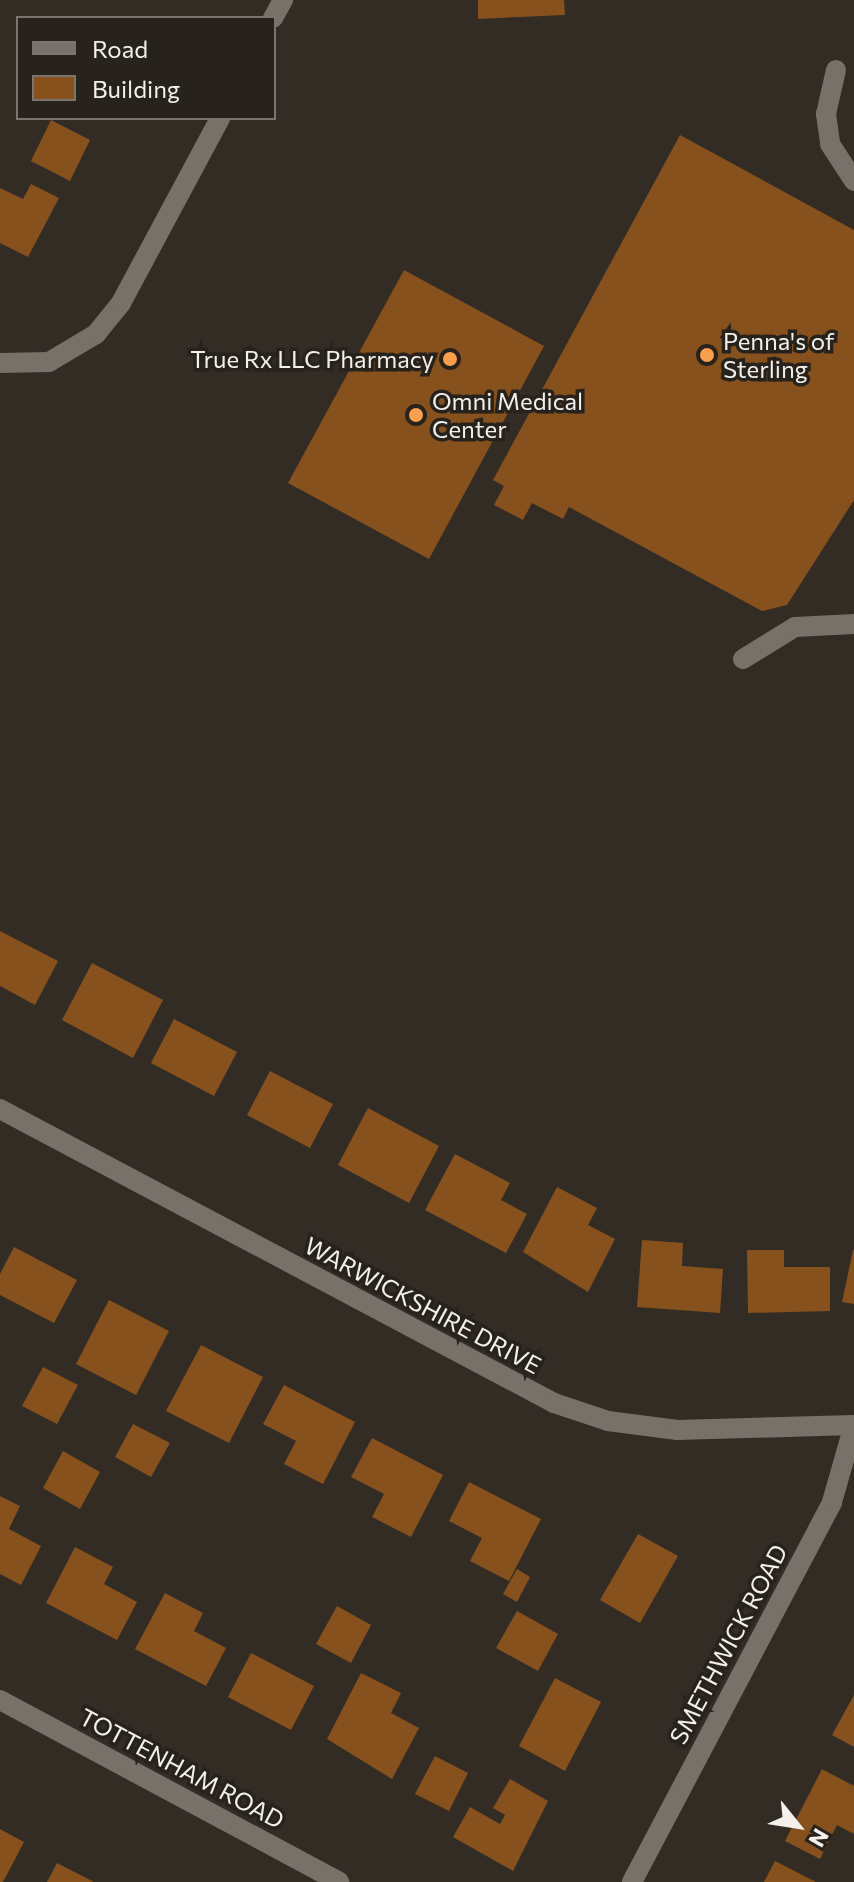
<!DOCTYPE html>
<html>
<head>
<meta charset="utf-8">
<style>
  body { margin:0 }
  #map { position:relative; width:854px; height:1882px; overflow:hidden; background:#322c25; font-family:Commissioner,sans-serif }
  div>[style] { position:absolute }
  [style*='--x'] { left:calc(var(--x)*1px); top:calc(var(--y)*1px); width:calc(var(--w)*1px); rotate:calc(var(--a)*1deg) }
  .building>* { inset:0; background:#87511e }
  .minor>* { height:20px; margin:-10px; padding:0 10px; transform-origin:10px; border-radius:10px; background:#787169 }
  .dots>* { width:22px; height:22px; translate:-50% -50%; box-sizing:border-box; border:4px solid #28221c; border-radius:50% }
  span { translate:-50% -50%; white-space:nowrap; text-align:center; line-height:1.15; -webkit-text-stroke:7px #28221c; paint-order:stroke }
  .poi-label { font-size:24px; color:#f4f0eb }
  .left { translate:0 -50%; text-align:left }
  .right { translate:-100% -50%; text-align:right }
  .street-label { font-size:24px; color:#f4f0eb }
  .legend { position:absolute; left:16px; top:16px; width:260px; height:104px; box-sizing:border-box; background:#28221c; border:2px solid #7a746f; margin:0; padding:10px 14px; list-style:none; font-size:24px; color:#f4f0eb }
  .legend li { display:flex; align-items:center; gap:16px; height:40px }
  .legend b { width:40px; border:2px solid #7a746f }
  .north { position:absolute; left:758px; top:1786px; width:80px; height:80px; -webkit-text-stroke:6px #28221c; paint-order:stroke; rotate:120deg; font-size:22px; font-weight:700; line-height:32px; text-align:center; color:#f4f0eb }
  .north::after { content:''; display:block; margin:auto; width:28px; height:36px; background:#f4f0eb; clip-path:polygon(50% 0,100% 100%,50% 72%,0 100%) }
</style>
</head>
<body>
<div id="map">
  <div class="building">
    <div style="clip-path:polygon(478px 0,564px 0,565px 15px,478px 19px)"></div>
    <div style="clip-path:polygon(51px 120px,90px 140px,70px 181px,31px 161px)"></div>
    <div style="clip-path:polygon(680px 135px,854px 230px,854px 500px,787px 605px,762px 611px,569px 507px,563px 519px,532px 503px,523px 520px,494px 505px,504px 486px,493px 480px)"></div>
    <div style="clip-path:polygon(31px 184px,59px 198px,28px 257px,0 243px,0 188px,23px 199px)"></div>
    <div style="clip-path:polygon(404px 270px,544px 346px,429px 559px,288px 483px)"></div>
    <div style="clip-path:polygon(0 931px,58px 961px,35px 1005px,0 986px)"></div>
    <div style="clip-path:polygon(92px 963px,163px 1000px,133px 1058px,62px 1020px)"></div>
    <div style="clip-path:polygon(174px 1019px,237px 1052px,214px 1096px,151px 1063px)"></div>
    <div style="clip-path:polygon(270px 1071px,333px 1104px,310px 1148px,247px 1115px)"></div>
    <div style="clip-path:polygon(368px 1108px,439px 1146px,409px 1203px,338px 1165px)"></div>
    <div style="clip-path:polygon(455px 1154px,510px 1183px,501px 1200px,527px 1214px,506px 1253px,425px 1210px)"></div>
    <div style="clip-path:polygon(557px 1187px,597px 1208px,588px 1225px,615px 1239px,588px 1292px,523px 1252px)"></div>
    <div style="clip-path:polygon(642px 1240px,683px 1243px,682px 1266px,723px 1269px,720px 1313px,637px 1307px)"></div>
    <div style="clip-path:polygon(14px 1247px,77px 1280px,54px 1323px,0 1295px,0 1274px)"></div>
    <div style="clip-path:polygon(747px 1250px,784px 1250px,784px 1267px,830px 1267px,830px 1311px,748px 1313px)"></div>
    <div style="clip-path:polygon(853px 1250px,854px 1250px,854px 1304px,842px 1302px)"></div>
    <div style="clip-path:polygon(109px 1300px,169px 1331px,136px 1395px,76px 1364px)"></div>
    <div style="clip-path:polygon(201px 1345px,263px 1377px,229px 1443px,166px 1411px)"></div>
    <div style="clip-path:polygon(43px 1367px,78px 1385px,57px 1424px,22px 1406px)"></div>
    <div style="clip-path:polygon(284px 1385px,355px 1422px,323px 1484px,284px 1464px,296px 1441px,263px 1424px)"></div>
    <div style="clip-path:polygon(133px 1424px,170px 1443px,151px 1477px,115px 1457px)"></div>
    <div style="clip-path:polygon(372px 1438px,443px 1475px,411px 1537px,372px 1517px,384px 1494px,351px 1477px)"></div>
    <div style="clip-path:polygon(63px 1451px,100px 1472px,80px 1509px,43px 1488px)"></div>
    <div style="clip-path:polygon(469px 1482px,541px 1519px,509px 1581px,470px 1561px,482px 1538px,449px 1521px)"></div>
    <div style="clip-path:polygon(0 1496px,20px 1506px,9px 1529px,41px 1546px,21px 1585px,0 1574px)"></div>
    <div style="clip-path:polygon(638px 1534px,678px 1556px,640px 1623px,600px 1600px)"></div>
    <div style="clip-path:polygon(75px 1547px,113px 1567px,104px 1584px,137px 1602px,117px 1640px,46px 1603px)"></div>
    <div style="clip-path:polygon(517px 1569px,530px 1577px,517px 1602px,503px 1594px)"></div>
    <div style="clip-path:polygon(165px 1593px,203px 1613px,194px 1631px,226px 1648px,206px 1686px,135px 1649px)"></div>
    <div style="clip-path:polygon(337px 1606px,371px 1625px,351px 1663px,316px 1644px)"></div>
    <div style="clip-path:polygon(517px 1611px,558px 1634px,538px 1671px,496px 1648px)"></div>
    <div style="clip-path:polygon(251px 1653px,314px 1686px,291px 1730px,228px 1697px)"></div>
    <div style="clip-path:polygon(361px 1673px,401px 1693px,391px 1713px,419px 1728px,392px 1779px,327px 1739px)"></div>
    <div style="clip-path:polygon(555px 1678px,601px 1702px,565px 1771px,519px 1746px)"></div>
    <div style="clip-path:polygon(854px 1695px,854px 1747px,832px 1735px)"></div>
    <div style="clip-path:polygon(435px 1756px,468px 1773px,449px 1811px,415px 1794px)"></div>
    <div style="clip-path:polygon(822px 1769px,854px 1786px,854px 1834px,837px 1825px,820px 1859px,785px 1841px)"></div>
    <div style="clip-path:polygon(510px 1779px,548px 1801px,513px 1871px,453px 1837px,470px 1807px,500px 1824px,505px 1815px,493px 1808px)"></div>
    <div style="clip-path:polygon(0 1829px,24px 1842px,3px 1882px,0 1882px)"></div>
    <div style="clip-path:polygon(775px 1861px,816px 1882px,764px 1882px)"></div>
    <div style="clip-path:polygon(57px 1863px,94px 1882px,47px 1882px)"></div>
  </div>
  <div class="minor">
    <div style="--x:273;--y:18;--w:21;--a:-61"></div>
    <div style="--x:836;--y:70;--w:45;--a:102.8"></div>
    <div style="--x:826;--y:114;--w:30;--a:82"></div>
    <div style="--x:830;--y:144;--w:44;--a:57"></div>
    <div style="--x:0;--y:363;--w:49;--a:-1.2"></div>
    <div style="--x:49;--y:362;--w:55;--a:-30.8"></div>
    <div style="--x:96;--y:334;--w:40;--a:-51"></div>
    <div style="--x:121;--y:303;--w:210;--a:-61.8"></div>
    <div style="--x:743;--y:659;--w:61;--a:-31.6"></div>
    <div style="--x:795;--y:627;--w:59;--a:-2.9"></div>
    <div style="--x:0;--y:1109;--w:627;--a:27.95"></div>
    <div style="--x:554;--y:1403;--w:57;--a:18.4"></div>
    <div style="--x:608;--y:1421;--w:70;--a:7.4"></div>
    <div style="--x:677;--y:1430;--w:177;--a:-1.6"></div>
    <div style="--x:0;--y:1700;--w:385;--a:28.2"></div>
    <div style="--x:632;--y:1882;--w:429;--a:-62.2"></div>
    <div style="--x:832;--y:1502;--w:80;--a:-74.1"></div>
  </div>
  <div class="dots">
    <div style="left:707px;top:355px;background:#fa9f4e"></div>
    <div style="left:450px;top:359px;background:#fa9f4e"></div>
    <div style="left:416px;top:415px;background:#fa9f4e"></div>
  </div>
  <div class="poi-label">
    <span class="left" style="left:723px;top:355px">Penna's of<br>Sterling</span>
    <span class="right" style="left:434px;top:359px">True Rx LLC Pharmacy</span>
    <span class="left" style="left:432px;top:415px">Omni Medical<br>Center</span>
  </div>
  <div class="street-label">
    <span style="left:423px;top:1305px;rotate:28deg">WARWICKSHIRE DRIVE</span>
    <span style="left:728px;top:1644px;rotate:-62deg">SMETHWICK ROAD</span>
    <span style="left:182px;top:1768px;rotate:28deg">TOTTENHAM ROAD</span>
  </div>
  <ul class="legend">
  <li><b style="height:10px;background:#787169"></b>Road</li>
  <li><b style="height:22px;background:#87511e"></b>Building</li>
  </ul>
  <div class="north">N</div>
</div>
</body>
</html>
